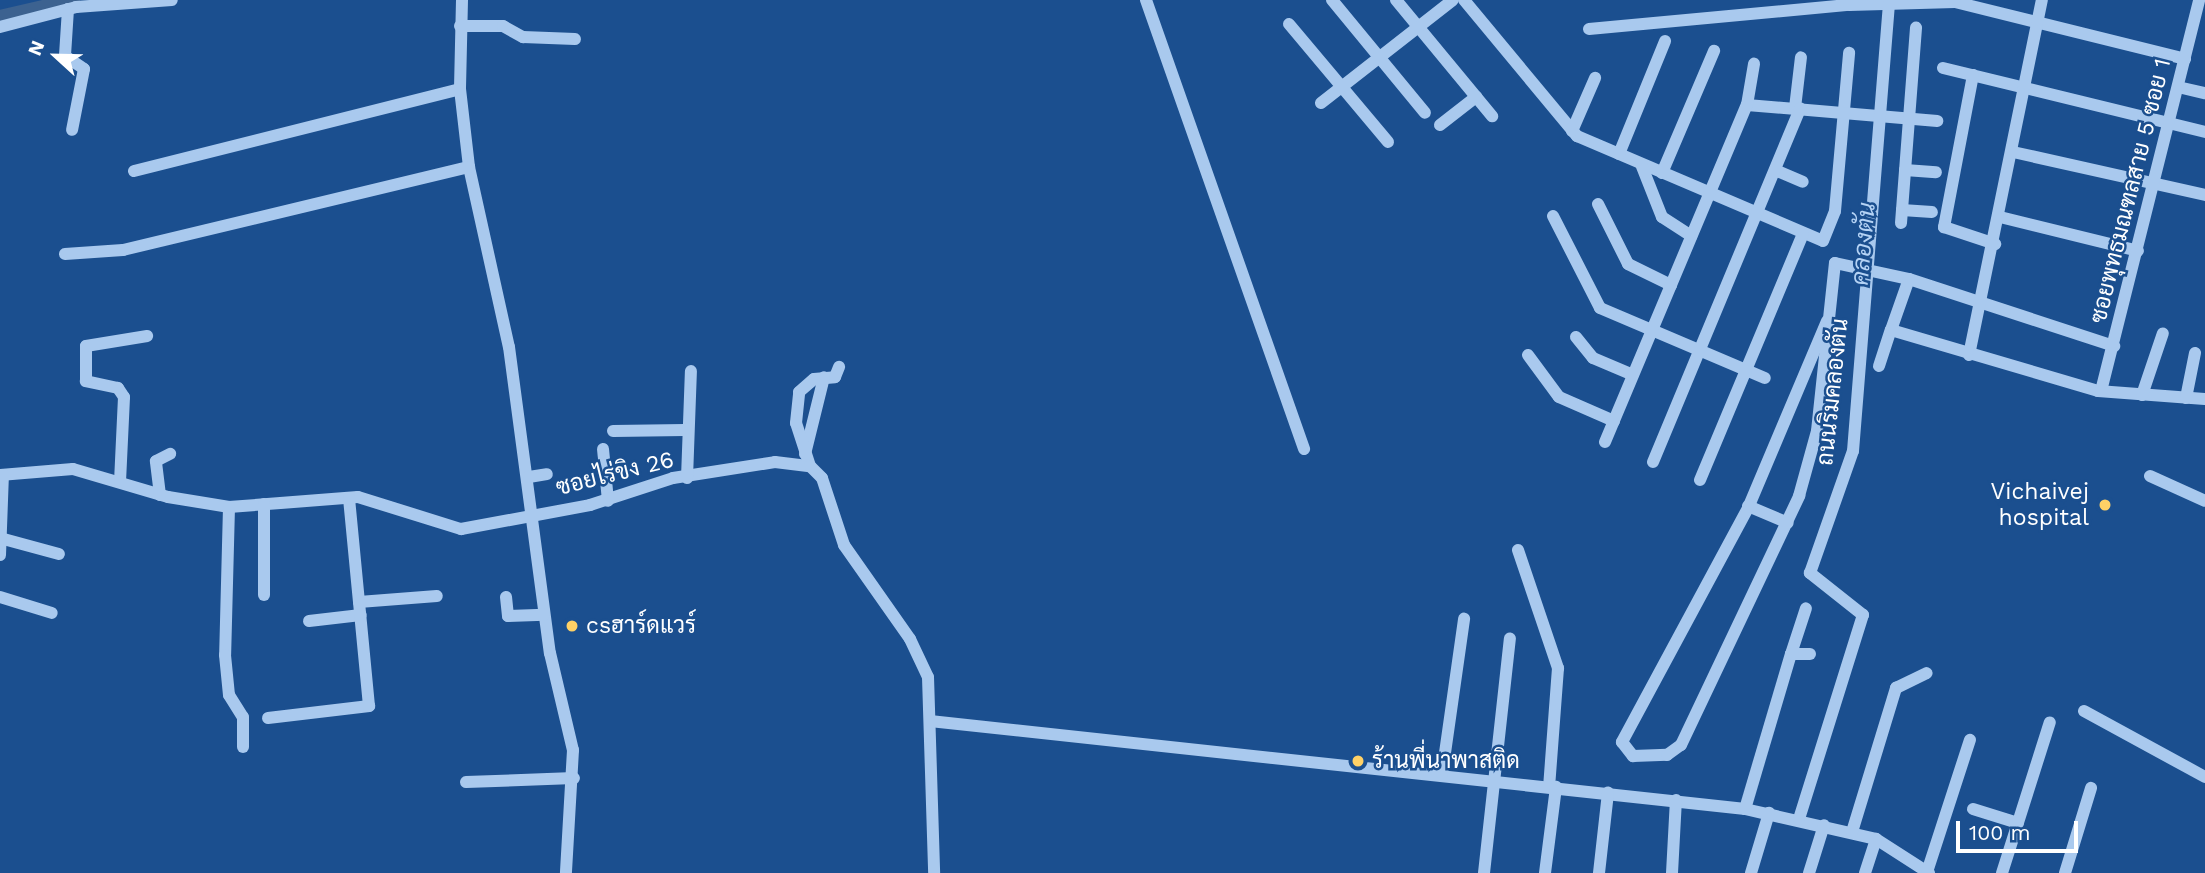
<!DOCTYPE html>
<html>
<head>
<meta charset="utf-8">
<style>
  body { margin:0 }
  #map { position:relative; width:2205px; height:873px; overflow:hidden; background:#1b4f8f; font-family:"Work Sans",Sarabun,sans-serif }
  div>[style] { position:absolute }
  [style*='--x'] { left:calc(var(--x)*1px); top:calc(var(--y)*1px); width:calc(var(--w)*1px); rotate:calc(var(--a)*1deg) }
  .river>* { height:14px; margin:-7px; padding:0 7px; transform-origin:7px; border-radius:7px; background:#3c6290 }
  .minor>* { height:12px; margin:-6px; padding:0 6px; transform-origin:6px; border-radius:6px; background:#a9c9ee }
  .dots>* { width:19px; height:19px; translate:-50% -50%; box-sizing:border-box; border:4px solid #1b4f8f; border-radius:50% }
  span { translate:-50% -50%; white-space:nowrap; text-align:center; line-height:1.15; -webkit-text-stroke:5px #1b4f8f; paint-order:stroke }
  .street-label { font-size:23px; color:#fff }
  .poi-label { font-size:23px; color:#fff }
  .right { translate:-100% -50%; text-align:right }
  .left { translate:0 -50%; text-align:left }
  .water-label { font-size:24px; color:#b5d3f5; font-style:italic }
  .north { position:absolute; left:21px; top:21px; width:70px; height:70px; -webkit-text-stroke:5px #1b4f8f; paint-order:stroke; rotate:292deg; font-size:19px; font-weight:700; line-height:28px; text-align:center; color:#fff }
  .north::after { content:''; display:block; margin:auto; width:24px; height:32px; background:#fff; clip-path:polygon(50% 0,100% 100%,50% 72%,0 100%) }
  .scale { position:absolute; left:1956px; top:821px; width:122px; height:32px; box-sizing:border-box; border:4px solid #fff; border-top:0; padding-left:9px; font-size:21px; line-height:24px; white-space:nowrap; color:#fff; -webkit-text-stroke:5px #1b4f8f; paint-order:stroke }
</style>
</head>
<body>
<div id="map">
  <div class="river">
    <div style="--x:0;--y:17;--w:75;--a:-13.1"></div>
  </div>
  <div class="minor">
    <div style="--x:462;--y:0;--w:89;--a:91.3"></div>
    <div style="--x:460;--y:89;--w:79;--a:83.4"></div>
    <div style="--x:469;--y:167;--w:184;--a:77.5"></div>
    <div style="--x:509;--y:347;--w:309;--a:82.4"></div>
    <div style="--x:550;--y:653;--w:100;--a:76.7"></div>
    <div style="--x:573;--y:750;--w:123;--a:93.3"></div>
    <div style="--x:1146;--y:0;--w:476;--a:70.6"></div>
    <div style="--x:1332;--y:0;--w:146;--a:50.5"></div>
    <div style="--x:1396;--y:0;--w:151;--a:50.4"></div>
    <div style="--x:1464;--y:0;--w:177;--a:50.3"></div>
    <div style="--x:1577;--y:136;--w:267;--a:23.1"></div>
    <div style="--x:1823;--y:241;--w:32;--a:-68"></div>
    <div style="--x:1835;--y:211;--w:159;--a:-84.9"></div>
    <div style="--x:68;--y:9;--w:47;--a:93.7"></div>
    <div style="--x:65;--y:56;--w:23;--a:34"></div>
    <div style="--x:84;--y:69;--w:62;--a:101.1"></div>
    <div style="--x:1289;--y:24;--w:154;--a:50"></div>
    <div style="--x:460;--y:26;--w:43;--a:0"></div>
    <div style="--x:503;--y:26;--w:23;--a:29"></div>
    <div style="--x:523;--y:37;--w:52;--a:2.2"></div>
    <div style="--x:0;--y:27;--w:79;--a:-14.7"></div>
    <div style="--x:76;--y:7;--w:96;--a:-4.2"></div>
    <div style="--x:1589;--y:29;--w:261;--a:-5.3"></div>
    <div style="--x:1849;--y:5;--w:106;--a:-1.6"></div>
    <div style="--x:1955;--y:2;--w:237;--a:13.9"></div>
    <div style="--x:1943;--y:68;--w:270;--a:13.7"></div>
    <div style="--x:1973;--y:75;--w:155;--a:100.8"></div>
    <div style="--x:1944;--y:227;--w:54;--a:18.4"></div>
    <div style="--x:2178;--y:87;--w:28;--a:13"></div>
    <div style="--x:1321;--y:103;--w:167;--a:-38"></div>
    <div style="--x:1747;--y:105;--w:191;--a:4.8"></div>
    <div style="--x:1795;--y:108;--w:51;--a:-83.3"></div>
    <div style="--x:1440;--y:125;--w:46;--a:-37.9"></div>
    <div style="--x:1572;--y:131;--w:58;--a:-66.5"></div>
    <div style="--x:2013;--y:152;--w:197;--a:12.6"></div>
    <div style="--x:1619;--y:154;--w:122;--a:-67.8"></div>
    <div style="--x:1641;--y:164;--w:57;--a:68.4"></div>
    <div style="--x:1662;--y:217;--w:35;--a:33"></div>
    <div style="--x:1775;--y:170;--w:30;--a:23"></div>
    <div style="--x:1905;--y:170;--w:31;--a:4"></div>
    <div style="--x:134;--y:171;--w:336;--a:-14.1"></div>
    <div style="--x:1662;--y:173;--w:133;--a:-66.9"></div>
    <div style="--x:1598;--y:204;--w:67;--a:63.4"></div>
    <div style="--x:1628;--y:264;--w:48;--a:26"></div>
    <div style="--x:1902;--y:210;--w:30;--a:4"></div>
    <div style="--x:1553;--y:216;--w:103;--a:62.9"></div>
    <div style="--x:1600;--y:308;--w:179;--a:23"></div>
    <div style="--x:2000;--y:217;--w:142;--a:13.8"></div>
    <div style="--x:1901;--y:223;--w:196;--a:-85.6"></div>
    <div style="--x:65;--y:254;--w:58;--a:-3.9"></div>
    <div style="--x:123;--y:250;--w:356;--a:-13.5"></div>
    <div style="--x:1827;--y:321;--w:203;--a:112.9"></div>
    <div style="--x:1748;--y:508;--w:266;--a:118.3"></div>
    <div style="--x:1622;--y:742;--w:18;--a:52"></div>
    <div style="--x:1633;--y:756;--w:34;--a:-2"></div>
    <div style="--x:1667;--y:755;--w:17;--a:-36"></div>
    <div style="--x:1681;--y:745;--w:276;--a:-64.6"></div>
    <div style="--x:1799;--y:496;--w:67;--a:-74.5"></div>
    <div style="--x:1817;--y:431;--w:169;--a:-83.9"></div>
    <div style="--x:1835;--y:263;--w:76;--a:12.2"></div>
    <div style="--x:1909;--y:279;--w:216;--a:18.1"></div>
    <div style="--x:1891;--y:330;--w:54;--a:-70.6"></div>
    <div style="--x:1576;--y:337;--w:27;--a:51"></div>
    <div style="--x:1593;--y:358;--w:43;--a:23"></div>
    <div style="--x:1528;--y:355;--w:52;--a:53.6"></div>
    <div style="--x:1559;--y:397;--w:60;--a:23.6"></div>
    <div style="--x:1969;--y:355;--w:362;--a:-78.4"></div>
    <div style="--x:1879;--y:366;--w:38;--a:-72"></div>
    <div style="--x:1891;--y:330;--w:216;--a:16.4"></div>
    <div style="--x:2098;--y:391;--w:107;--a:4.3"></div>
    <div style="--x:2101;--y:391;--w:403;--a:-75.9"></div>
    <div style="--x:2142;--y:395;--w:65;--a:-71.3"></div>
    <div style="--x:2186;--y:398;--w:46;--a:-78.7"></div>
    <div style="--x:613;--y:431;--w:72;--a:-0.8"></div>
    <div style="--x:1605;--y:442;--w:366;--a:-67.2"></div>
    <div style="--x:1747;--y:105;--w:42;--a:-80.3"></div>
    <div style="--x:603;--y:449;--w:52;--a:84.5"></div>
    <div style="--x:805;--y:454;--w:79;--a:-76.1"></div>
    <div style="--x:1653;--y:462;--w:383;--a:-67.4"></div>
    <div style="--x:810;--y:466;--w:45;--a:-108"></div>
    <div style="--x:796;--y:423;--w:31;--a:-84"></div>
    <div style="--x:799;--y:392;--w:20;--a:-41"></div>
    <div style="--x:814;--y:379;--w:21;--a:-5"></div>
    <div style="--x:835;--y:377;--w:11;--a:-68"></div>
    <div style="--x:0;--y:475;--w:73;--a:-4.7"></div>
    <div style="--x:73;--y:469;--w:99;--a:16.4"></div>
    <div style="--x:168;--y:497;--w:62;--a:9.3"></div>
    <div style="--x:229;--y:507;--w:129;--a:-4.4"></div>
    <div style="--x:358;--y:497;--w:108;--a:17.3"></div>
    <div style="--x:461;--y:529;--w:131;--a:-10.5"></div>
    <div style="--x:590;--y:505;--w:87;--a:-18"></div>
    <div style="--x:673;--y:478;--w:103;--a:-8.9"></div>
    <div style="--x:775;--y:462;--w:35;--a:7"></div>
    <div style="--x:810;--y:466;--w:17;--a:45"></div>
    <div style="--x:822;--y:478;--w:71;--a:71.8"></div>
    <div style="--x:844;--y:545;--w:115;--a:54.9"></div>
    <div style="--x:910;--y:639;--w:42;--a:64.7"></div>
    <div style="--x:928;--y:677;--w:196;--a:88.2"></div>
    <div style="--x:2150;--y:476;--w:60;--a:24.4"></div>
    <div style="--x:529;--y:477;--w:18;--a:-9"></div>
    <div style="--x:687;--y:478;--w:107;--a:-87.9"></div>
    <div style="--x:1700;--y:480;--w:267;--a:-67.3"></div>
    <div style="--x:120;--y:482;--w:85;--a:-87.3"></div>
    <div style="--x:124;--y:397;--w:11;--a:-124"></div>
    <div style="--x:118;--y:388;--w:33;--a:-168"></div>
    <div style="--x:86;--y:381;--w:35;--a:-90"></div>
    <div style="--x:86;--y:346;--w:62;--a:-9.3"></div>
    <div style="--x:160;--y:495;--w:34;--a:-97"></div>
    <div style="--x:156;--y:461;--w:16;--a:-27"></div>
    <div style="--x:1748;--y:506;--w:43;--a:23"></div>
    <div style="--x:229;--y:507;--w:148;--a:91.5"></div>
    <div style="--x:225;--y:655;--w:40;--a:84.3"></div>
    <div style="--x:229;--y:695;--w:26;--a:58"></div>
    <div style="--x:243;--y:717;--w:30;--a:90"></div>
    <div style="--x:0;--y:538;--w:61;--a:15.2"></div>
    <div style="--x:1518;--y:550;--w:125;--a:71.3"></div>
    <div style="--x:1558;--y:668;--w:119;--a:94.3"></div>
    <div style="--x:0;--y:555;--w:80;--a:-87.9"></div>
    <div style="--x:264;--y:595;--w:91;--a:-90"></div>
    <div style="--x:0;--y:597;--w:54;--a:17.1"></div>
    <div style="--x:506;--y:597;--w:19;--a:84"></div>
    <div style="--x:508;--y:616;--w:36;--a:-2"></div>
    <div style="--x:359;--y:602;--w:78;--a:-4.4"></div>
    <div style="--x:309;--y:621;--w:52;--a:-6.6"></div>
    <div style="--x:1791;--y:654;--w:48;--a:-71.9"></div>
    <div style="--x:2084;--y:711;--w:138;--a:28.6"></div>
    <div style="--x:268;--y:718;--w:102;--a:-6.8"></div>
    <div style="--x:369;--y:706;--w:209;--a:-95.5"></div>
    <div style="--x:930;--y:721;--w:820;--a:6.16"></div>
    <div style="--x:1745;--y:809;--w:134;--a:12.9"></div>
    <div style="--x:1876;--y:839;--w:63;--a:32.7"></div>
    <div style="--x:1442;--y:774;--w:157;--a:-81.9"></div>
    <div style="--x:466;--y:782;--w:108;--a:-2.1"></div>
    <div style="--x:1745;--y:809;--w:162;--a:-73.5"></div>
    <div style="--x:1791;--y:654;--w:19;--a:0"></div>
    <div style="--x:1973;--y:809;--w:47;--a:17.3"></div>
    <div style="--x:1799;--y:819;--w:214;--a:-72.6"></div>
    <div style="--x:1863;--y:615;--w:68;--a:-141.6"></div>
    <div style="--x:1810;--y:573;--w:129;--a:-70.6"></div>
    <div style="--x:1853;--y:451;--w:452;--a:-85.4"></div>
    <div style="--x:1852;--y:832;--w:151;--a:-73"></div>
    <div style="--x:1896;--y:688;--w:34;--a:-26"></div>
    <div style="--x:1927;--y:872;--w:139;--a:-72"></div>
    <div style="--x:1484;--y:873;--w:236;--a:-83.7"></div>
    <div style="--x:1545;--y:873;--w:87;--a:-82.7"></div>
    <div style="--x:1599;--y:873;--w:81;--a:-83.6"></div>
    <div style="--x:1672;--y:873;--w:73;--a:-86.9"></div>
    <div style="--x:1751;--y:873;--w:63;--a:-73.3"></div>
    <div style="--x:1809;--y:873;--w:50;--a:-72.6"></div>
    <div style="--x:1865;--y:873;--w:36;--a:-72"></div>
    <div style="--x:2002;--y:873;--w:158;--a:-72.4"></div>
    <div style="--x:2065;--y:873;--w:89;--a:-73"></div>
  </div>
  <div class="dots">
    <div style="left:2105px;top:505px;background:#ffd166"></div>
    <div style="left:572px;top:626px;background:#ffd166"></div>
    <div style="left:1358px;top:761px;background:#ffd166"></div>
  </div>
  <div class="street-label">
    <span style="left:2131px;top:191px;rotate:-76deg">ซอยพุทธมณฑลสาย 5 ซอย 1</span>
    <span style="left:1833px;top:392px;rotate:-84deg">ถนนริมคลองตัน</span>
    <span style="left:615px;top:474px;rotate:-14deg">ซอยไร่ขิง 26</span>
  </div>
  <div class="poi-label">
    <span class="right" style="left:2089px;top:505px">Vichaivej<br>hospital</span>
    <span class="left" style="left:586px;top:626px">csฮาร์ดแวร์</span>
    <span class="left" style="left:1372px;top:761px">ร้านพี่นาพาสติด</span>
  </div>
  <div class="water-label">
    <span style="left:1864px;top:244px;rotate:-85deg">คลองตัน</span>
  </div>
  <div class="north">N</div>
  <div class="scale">100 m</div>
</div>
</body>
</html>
